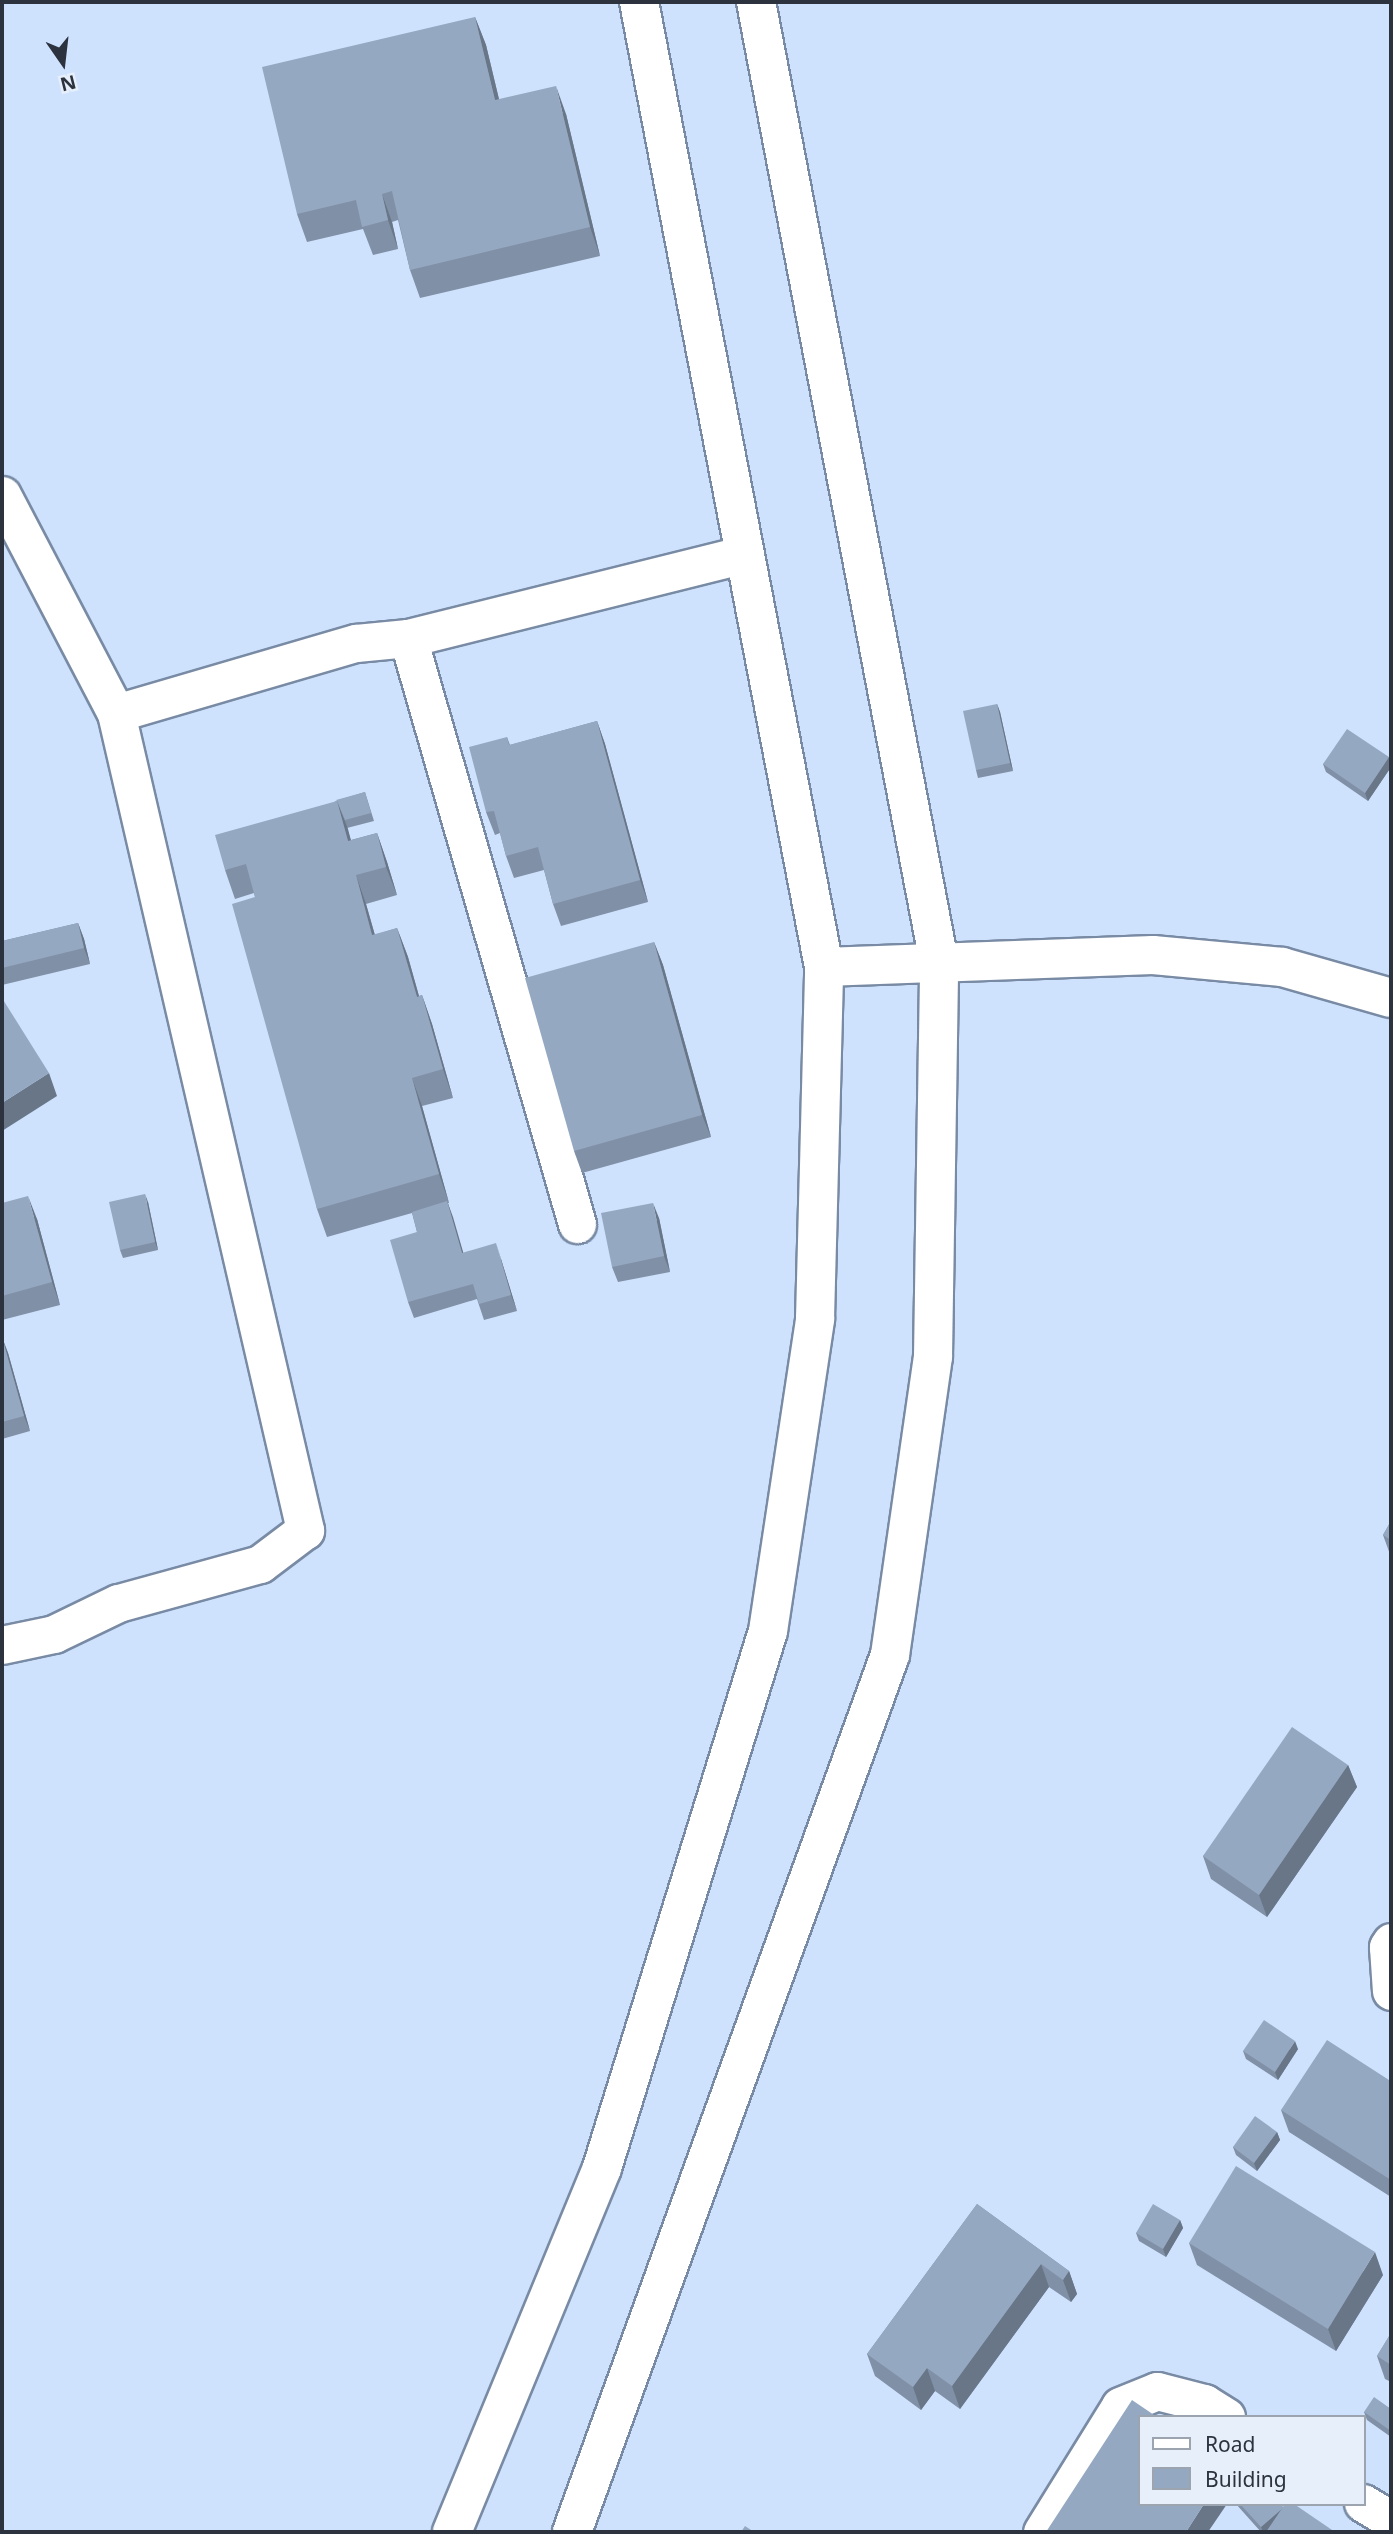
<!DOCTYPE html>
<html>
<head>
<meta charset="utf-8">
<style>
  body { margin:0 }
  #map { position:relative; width:1393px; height:2534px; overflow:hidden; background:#cee2fe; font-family:"Noto Sans",sans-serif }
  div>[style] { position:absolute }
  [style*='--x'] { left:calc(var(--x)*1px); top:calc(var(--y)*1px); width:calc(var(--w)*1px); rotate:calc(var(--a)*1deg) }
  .roads { filter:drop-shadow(2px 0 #798ba4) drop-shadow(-2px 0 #798ba4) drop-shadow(0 2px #798ba4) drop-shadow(0 -2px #798ba4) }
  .minor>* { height:37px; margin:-18.5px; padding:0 18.5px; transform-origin:18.5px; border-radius:18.5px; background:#fff }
  .tertiary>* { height:38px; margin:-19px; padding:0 19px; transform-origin:19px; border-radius:19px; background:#fff }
  .wall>* { inset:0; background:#8090a6 }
  .shaded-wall>* { inset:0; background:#687687 }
  .building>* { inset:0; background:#95a8c1 }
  span { translate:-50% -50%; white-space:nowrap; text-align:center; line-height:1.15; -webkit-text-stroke:5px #e6effa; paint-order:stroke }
  .frame { position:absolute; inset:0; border:4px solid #2c333e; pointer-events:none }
  .legend { position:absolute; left:1138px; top:2415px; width:228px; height:91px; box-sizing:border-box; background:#e6effa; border:2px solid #9ca4af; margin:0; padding:9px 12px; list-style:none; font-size:21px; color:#2c333e }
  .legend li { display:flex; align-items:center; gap:14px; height:35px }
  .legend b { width:35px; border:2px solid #9ca4af }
  .north { position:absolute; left:28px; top:28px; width:70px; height:70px; -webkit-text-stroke:5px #e6effa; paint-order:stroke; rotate:166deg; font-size:19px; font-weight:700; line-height:28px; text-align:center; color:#2c333e }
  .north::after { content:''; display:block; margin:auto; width:24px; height:32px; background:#2c333e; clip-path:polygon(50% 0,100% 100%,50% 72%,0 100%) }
</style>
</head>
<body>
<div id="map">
  <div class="roads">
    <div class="minor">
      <div style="--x:2;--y:495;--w:246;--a:62.4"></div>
      <div style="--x:116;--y:713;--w:839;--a:76.97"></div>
      <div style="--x:305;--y:1530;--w:56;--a:142.9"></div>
      <div style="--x:260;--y:1564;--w:147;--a:164.6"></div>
      <div style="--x:118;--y:1603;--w:71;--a:154.2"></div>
      <div style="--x:54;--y:1634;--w:53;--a:168.1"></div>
      <div style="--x:408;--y:638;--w:610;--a:73.91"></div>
      <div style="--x:116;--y:713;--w:250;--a:-16.3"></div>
      <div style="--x:356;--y:643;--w:52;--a:-5.5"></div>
      <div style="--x:408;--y:638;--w:347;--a:-14"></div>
      <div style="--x:1391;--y:1942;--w:6;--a:121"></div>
      <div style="--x:1388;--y:1947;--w:44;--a:86.1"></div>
      <div style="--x:1363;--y:2503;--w:33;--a:31"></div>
      <div style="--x:1042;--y:2532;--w:148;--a:-58.2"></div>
      <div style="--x:1120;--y:2406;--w:40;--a:-22"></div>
      <div style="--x:1157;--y:2391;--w:49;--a:14.3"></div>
      <div style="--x:1204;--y:2403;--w:26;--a:32"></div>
    </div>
    <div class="tertiary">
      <div style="--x:824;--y:967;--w:329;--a:-2.1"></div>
      <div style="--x:1153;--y:955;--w:130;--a:5.3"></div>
      <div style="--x:1282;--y:967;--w:113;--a:15.9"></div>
      <div style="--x:452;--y:2532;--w:394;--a:-67.6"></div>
      <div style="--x:602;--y:2168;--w:562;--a:-72.82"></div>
      <div style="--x:768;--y:1631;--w:316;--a:-81.4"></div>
      <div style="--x:815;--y:1319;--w:352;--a:-88.5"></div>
      <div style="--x:824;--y:967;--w:983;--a:-100.85"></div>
      <div style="--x:572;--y:2532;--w:933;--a:-70.07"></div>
      <div style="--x:890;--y:1655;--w:301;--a:-81.8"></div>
      <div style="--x:933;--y:1357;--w:395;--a:-89.1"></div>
      <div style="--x:939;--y:962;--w:977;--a:-100.79"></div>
    </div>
  </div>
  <div class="wall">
    <div style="clip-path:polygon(475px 17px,486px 45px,499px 99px,566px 114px,600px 256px,420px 298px,410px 270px,398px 220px,392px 222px,398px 249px,373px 255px,363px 229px,307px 242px,297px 214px)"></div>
    <div style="clip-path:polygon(997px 704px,1000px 712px,1013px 771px,978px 778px,976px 770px)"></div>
    <div style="clip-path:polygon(597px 721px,605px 744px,648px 902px,561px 926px,553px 904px,544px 870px,514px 878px,506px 856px,500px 833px,495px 835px,486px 812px,507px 737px,510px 745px)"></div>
    <div style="clip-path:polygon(1389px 757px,1391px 767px,1368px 801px,1326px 772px,1323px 764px)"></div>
    <div style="clip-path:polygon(365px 792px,374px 821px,347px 828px,351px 840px,377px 833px,387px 862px,397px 895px,366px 904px,375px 935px,397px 928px,408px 957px,419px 996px,422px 995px,432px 1024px,453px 1098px,422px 1106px,449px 1203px,448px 1203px,463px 1253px,501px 1259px,517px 1311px,484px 1320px,477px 1299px,414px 1318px,408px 1302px,417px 1232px,412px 1213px,327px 1237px,317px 1209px,255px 897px,254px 893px,235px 899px,225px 870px,336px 801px)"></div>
    <div style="clip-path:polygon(78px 923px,84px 939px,90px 964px,2px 985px,2px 941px)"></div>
    <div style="clip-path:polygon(654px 942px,663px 965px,711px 1137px,582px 1173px,574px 1151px)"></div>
    <div style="clip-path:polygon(148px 1202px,158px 1250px,123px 1258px,120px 1250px)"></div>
    <div style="clip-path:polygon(2px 1203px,37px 1219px,60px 1305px,2px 1320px)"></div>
    <div style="clip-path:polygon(659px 1218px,670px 1272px,618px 1282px,612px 1267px)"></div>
    <div style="clip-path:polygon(2px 1338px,8px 1353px,30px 1431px,2px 1439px)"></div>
    <div style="clip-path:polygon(1391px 1521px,1391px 1557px,1383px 1535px)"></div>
    <div style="clip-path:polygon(1348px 1765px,1357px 1787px,1267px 1917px,1211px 1879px,1203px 1856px)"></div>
    <div style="clip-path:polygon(1298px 2049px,1278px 2080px,1246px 2059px,1243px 2051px)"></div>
    <div style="clip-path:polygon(1391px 2076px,1391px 2197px,1289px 2132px,1281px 2110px,1389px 2080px)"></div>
    <div style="clip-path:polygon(1277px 2132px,1280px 2140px,1257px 2171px,1236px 2155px,1233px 2147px)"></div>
    <div style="clip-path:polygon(977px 2204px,1069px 2271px,1077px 2294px,1071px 2302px,1049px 2287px,960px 2409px,935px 2391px,921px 2410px,875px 2376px,867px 2354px)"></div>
    <div style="clip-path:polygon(1180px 2220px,1183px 2228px,1166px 2257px,1139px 2241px,1136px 2233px)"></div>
    <div style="clip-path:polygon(1189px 2243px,1383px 2275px,1336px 2351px,1197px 2265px)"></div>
    <div style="clip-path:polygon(1391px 2333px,1391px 2382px,1385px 2379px,1377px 2356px)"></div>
    <div style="clip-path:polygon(1391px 2409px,1391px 2437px,1367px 2420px,1364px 2412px)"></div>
    <div style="clip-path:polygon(1236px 2504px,1280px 2504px,1283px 2507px,1335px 2532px,1261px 2532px)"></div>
  </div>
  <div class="shaded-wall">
    <div style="clip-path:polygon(475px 17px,486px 45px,506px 129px,495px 100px)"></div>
    <div style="clip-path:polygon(556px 86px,566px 114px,600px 256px,590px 227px)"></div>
    <div style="clip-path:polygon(382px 194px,392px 222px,398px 249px,388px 220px)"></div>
    <div style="clip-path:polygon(997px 704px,1000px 712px,1013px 771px,1010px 763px)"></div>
    <div style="clip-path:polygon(597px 721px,605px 744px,648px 902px,640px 880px)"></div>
    <div style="clip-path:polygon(1389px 757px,1391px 767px,1368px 801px,1365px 793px)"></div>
    <div style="clip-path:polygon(337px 801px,348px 829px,358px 869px,348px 841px)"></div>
    <div style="clip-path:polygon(377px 833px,387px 862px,397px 895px,386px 867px)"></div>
    <div style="clip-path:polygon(356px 875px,366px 904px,383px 964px,372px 935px)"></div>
    <div style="clip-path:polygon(78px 923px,84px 939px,90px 964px,84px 948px)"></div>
    <div style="clip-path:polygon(397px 928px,408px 957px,427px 1025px,417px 997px)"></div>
    <div style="clip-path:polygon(654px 942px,663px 965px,711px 1137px,702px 1115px)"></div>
    <div style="clip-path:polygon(422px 995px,432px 1024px,453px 1098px,443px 1069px)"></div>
    <div style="clip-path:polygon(49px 1073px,57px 1096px,2px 1131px,2px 1103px)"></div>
    <div style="clip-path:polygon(412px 1078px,422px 1106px,449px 1203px,439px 1174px)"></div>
    <div style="clip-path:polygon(145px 1194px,148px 1202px,158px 1250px,155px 1242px)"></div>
    <div style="clip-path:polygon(28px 1196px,37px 1219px,60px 1305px,52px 1282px)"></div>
    <div style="clip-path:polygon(447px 1201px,453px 1217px,468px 1269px,462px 1253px)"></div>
    <div style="clip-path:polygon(653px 1203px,659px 1218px,670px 1272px,664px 1256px)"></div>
    <div style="clip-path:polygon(496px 1243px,501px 1259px,517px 1311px,511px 1295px)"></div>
    <div style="clip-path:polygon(2px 1337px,8px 1353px,30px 1431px,24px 1416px)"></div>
    <div style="clip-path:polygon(1348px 1765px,1357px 1787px,1267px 1917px,1259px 1895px)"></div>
    <div style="clip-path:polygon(1295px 2041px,1298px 2049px,1278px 2080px,1275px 2072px)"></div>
    <div style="clip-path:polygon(1277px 2132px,1280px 2140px,1257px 2171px,1254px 2163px)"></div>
    <div style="clip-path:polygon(1180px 2220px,1183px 2228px,1166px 2257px,1163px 2249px)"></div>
    <div style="clip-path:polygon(1375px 2252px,1383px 2275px,1336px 2351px,1328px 2329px)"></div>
    <div style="clip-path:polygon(1041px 2264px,1049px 2287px,960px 2409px,952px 2386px)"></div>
    <div style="clip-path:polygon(1069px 2271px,1077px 2294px,1071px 2302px,1063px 2280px)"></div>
    <div style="clip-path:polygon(927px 2368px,935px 2391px,921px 2410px,913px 2387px)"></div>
    <div style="clip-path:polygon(1204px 2504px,1227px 2504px,1208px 2532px,1186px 2532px)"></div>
    <div style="clip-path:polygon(1283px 2508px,1267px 2532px,1263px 2532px,1261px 2527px)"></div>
  </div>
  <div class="building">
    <div style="clip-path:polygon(475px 17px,495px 100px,556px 86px,590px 227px,410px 270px,392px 191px,382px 194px,388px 220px,362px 227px,356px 200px,297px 214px,262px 67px)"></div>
    <div style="clip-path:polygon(997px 704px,1010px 763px,976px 770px,963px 711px)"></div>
    <div style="clip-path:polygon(597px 721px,640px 880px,553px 904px,538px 847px,506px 856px,494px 811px,486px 812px,469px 747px,507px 737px,509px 745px)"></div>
    <div style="clip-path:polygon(1347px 729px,1389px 757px,1365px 793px,1323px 764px)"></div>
    <div style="clip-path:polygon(365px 792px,371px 813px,345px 820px,337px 801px,336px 800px)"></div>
    <div style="clip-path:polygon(337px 801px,348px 841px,377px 833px,386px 867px,356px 875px,372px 935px,397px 928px,417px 997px,422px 995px,443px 1069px,412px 1078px,439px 1174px,317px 1209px,232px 904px,255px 897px,246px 864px,225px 870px,215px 835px)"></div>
    <div style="clip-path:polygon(78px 923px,84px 948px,2px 968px,2px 941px)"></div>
    <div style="clip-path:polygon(654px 942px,702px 1115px,574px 1151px,525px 978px)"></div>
    <div style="clip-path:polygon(2px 998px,49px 1073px,2px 1103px)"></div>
    <div style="clip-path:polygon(145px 1194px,155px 1242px,120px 1250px,109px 1202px)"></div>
    <div style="clip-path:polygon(28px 1196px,52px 1282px,2px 1296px,2px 1203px)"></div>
    <div style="clip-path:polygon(447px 1201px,462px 1253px,496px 1243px,511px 1295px,479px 1304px,473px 1284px,408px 1302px,390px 1240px,417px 1232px,412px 1212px)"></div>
    <div style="clip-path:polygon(653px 1203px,664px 1256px,612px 1267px,601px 1213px)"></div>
    <div style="clip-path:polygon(2px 1337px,24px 1416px,2px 1422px)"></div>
    <div style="clip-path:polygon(1391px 1521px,1391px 1540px,1383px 1535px)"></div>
    <div style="clip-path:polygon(1292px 1727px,1348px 1765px,1259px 1895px,1203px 1856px)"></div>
    <div style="clip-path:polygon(1264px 2020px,1295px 2041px,1275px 2072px,1243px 2051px)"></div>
    <div style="clip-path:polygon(1327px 2040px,1389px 2080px,1391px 2076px,1391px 2180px,1281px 2110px)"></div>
    <div style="clip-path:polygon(1255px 2116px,1277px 2132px,1254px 2163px,1233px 2147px)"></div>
    <div style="clip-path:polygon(1236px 2166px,1375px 2252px,1328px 2329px,1189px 2243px)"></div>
    <div style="clip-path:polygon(977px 2204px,1069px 2271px,1063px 2280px,1041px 2264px,952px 2386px,927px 2368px,913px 2387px,867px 2354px)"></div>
    <div style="clip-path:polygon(1153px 2204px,1180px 2220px,1163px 2249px,1136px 2233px)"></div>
    <div style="clip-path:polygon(1391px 2333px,1391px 2365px,1377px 2356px)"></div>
    <div style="clip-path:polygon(1374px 2397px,1391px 2409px,1391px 2431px,1364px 2412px)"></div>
    <div style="clip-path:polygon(1132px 2400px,1157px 2417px,1139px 2417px,1139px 2504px,1204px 2504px,1186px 2532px,1046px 2532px)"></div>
    <div style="clip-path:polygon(1240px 2504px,1280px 2504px,1283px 2508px,1261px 2527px)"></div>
    <div style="clip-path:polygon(1285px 2504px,1294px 2504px,1335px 2532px,1266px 2532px)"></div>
    <div style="clip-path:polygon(745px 2526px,754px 2532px,741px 2532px)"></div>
  </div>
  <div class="frame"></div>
  <ul class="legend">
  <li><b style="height:9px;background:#fff"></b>Road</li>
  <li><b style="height:19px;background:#95a8c1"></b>Building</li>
  </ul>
  <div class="north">N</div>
</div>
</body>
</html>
